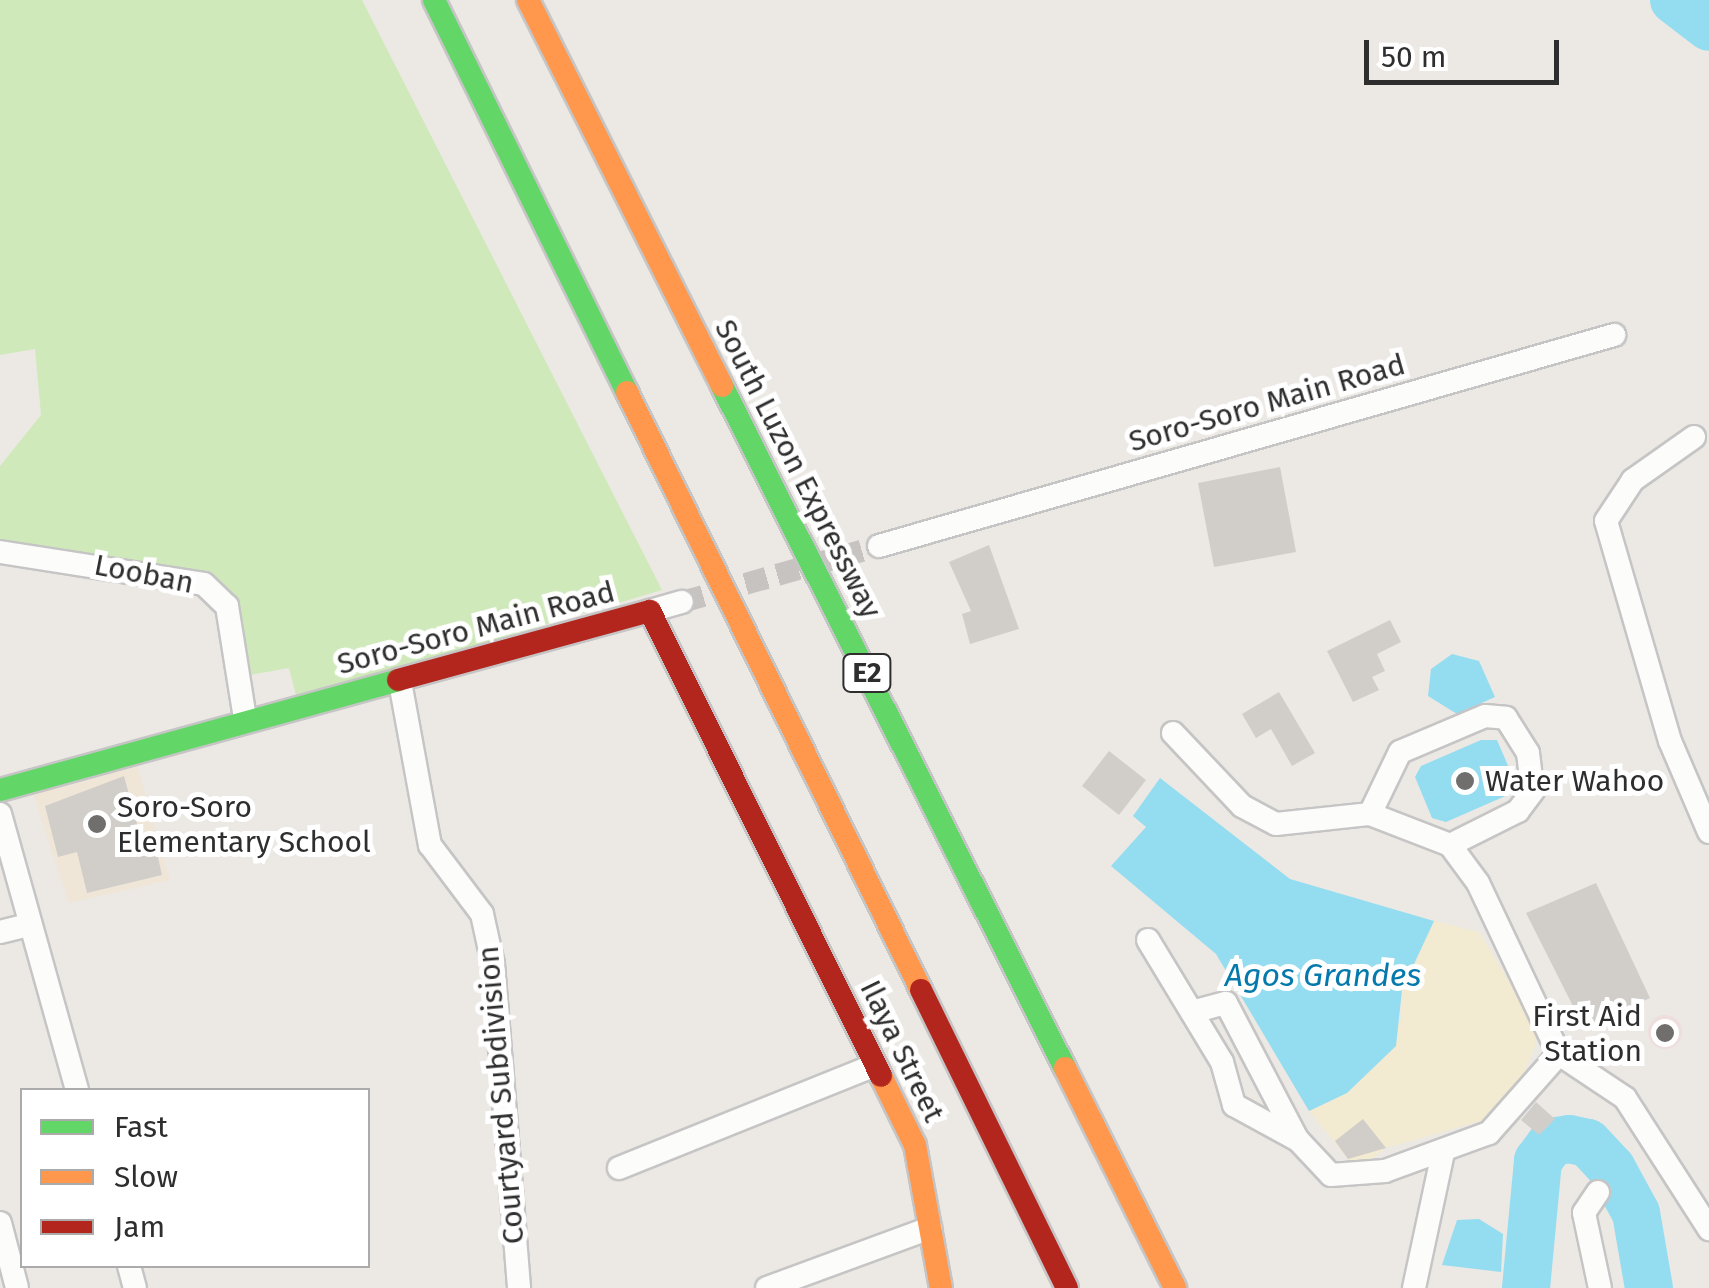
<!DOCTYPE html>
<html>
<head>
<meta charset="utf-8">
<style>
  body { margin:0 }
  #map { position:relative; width:1709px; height:1288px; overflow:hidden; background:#ece8e4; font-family:"Fira Sans",sans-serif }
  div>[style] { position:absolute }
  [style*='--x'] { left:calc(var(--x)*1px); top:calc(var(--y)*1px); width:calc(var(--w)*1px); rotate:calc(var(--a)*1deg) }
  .education>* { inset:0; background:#efe6d8 }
  .medical>* { inset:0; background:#eedede }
  .round { border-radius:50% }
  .green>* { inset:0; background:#cfe9bb }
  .sand>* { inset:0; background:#f2ead1 }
  .water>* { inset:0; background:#94ddf1 }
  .river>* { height:48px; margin:-24px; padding:0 24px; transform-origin:24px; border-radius:24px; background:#94ddf1 }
  .building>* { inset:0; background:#d1ceca }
  .street-tunnel>* { height:22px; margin-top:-11px; transform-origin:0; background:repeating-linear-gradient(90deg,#c6c3c0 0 22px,transparent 0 33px) }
  .roads { filter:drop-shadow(2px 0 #c6c5c5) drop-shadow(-2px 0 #c6c5c5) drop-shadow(0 2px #c6c5c5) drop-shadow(0 -2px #c6c5c5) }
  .street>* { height:22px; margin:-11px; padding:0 11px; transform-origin:11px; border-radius:11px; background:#fcfcfb }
  .fast>* { height:22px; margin:-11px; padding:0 11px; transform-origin:11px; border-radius:11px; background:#63d668 }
  .slow>* { height:22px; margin:-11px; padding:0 11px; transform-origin:11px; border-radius:11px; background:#ff974d }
  .jam>* { height:22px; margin:-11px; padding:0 11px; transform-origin:11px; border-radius:11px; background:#b3261e }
  .dots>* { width:28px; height:28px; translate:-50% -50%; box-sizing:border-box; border:5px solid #fff; border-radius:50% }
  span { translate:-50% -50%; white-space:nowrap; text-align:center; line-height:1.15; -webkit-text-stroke:10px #fff; paint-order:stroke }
  .shield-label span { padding:2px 8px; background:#fff; border:2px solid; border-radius:8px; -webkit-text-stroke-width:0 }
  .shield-label { font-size:28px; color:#2e2e2e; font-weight:700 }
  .street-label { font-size:30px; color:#2e2e2e }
  .poi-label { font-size:30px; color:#2e2e2e }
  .left { translate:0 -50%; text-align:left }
  .right { translate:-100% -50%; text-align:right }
  .water-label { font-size:32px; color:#0479ab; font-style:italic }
  .legend { position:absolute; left:20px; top:1088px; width:350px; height:180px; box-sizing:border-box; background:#fff; border:2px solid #ababab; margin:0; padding:12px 18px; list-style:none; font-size:30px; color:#2e2e2e }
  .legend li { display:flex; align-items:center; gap:20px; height:50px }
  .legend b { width:50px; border:2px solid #ababab }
  .scale { position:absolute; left:1364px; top:40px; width:195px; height:45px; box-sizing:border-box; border:5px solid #2e2e2e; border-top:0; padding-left:12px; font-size:30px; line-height:35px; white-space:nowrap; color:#2e2e2e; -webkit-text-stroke:8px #fff; paint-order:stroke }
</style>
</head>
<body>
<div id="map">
  <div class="education">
    <div style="clip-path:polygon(136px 760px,170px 880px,69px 903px,31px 788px)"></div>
  </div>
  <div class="medical">
    <div class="round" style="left:1648px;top:1015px;width:34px;height:34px"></div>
  </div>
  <div class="green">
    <div style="clip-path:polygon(0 0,362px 0,662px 590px,297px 699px,289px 668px,244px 676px,230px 600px,0 545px,0 466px,41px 415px,35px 349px,0 355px)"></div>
  </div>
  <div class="sand">
    <div style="clip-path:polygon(1434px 921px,1479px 932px,1536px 1027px,1535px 1046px,1518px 1087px,1484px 1120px,1386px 1148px,1357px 1170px,1309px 1111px,1347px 1093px,1401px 1020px,1402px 990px)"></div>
  </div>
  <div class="water">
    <div style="clip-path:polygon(1452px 654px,1479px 661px,1495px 697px,1457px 714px,1428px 696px,1431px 669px)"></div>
    <div style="clip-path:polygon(1481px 740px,1497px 740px,1516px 784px,1510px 794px,1446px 822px,1432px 818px,1415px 777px,1421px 766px)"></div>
    <div style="clip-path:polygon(1160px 778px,1290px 879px,1434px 921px,1402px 990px,1396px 1046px,1347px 1093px,1309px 1111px,1216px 954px,1111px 866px,1146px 827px,1133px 816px)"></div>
    <div style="clip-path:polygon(1479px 1219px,1503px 1234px,1501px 1272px,1442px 1265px,1457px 1220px)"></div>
  </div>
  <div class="river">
    <div style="--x:1674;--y:0;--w:44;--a:37.6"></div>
    <div style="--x:1526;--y:1288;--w:128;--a:-84.6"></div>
    <div style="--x:1538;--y:1161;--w:24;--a:-54"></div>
    <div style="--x:1552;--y:1142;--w:17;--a:-10"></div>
    <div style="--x:1569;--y:1139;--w:19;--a:12"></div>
    <div style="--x:1588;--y:1143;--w:35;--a:47"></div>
    <div style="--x:1612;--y:1169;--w:50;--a:61.4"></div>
    <div style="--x:1636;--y:1213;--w:76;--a:80.2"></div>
  </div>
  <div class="building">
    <div style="clip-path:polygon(1280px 467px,1296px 552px,1214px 567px,1198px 483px)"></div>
    <div style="clip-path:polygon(989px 545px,1019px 629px,970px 644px,962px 614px,971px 611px,949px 562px)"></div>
    <div style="clip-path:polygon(1390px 620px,1401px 642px,1377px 654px,1385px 671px,1372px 677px,1379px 690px,1353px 702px,1327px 651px)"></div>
    <div style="clip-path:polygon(1279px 692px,1315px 753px,1292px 766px,1271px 729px,1256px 738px,1242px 714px)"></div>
    <div style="clip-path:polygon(1109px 751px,1146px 780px,1119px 815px,1082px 786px)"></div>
    <div style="clip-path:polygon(124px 776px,143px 846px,155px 844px,162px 875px,87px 893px,77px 852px,58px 857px,45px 806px)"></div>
    <div style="clip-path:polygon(1596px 883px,1650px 998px,1584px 1028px,1526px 913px)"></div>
    <div style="clip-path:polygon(1536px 1102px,1555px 1119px,1539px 1135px,1521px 1120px)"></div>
    <div style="clip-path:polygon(1363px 1119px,1386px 1148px,1348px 1159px,1335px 1141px)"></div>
  </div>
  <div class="street-tunnel">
    <div style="--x:682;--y:602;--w:205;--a:-15.9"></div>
  </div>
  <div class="roads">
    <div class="street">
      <div style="--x:1694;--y:437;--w:75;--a:144.8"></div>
      <div style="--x:1633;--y:480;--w:49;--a:123.4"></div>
      <div style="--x:1606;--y:521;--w:229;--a:73.8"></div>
      <div style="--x:1670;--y:741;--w:99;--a:66.8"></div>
      <div style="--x:879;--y:546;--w:765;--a:-16.02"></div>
      <div style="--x:0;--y:552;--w:206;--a:8.9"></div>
      <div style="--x:204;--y:584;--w:32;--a:44"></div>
      <div style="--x:227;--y:606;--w:113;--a:80.9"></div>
      <div style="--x:650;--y:611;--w:33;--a:-16"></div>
      <div style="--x:400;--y:682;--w:166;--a:79.6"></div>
      <div style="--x:430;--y:845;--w:86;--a:53"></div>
      <div style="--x:482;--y:914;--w:51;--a:77.6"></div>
      <div style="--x:493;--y:964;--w:325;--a:85.4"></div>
      <div style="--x:1173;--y:733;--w:100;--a:46.6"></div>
      <div style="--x:1242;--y:806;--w:38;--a:28"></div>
      <div style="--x:1276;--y:824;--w:95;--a:-6.1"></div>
      <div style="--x:1370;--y:814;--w:86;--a:21.2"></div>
      <div style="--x:1450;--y:845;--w:47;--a:53.6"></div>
      <div style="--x:1478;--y:883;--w:189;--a:64.7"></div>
      <div style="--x:1559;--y:1054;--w:79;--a:33.7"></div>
      <div style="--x:1625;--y:1098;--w:156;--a:57.3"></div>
      <div style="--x:0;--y:814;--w:287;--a:74.4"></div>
      <div style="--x:1370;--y:814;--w:69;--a:-64.2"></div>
      <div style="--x:1400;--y:752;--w:92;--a:-23"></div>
      <div style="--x:1485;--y:716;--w:21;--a:5"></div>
      <div style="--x:1506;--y:718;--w:41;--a:57.8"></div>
      <div style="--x:1528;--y:753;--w:38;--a:83"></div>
      <div style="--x:1533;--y:791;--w:25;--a:127"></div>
      <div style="--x:1518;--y:811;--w:76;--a:153.4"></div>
      <div style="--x:0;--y:932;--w:29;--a:-14"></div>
      <div style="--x:1148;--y:940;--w:143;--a:58.8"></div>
      <div style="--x:1222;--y:1062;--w:45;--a:74.4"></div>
      <div style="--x:1234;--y:1105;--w:73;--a:28.7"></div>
      <div style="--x:1298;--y:1140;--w:48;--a:46.7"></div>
      <div style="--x:1331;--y:1175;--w:54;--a:-4.2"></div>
      <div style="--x:1385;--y:1171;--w:111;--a:-20.1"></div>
      <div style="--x:1489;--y:1133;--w:106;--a:-48.5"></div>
      <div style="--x:1192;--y:1012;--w:35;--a:-15"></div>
      <div style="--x:1226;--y:1003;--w:151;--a:62.4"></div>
      <div style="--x:619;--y:1168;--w:276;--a:-21.9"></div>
      <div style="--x:1598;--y:1192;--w:25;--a:124"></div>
      <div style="--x:1584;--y:1213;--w:77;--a:78"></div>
      <div style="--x:0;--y:1223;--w:67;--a:75.3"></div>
      <div style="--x:129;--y:1266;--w:23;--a:75"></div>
      <div style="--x:767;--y:1288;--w:174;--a:-20.2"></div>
      <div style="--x:1414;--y:1288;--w:138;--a:-77.9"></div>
    </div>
    <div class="fast">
      <div style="--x:434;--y:0;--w:437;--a:63.8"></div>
      <div style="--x:722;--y:386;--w:763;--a:63.3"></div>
      <div style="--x:0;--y:790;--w:413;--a:-15.4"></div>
    </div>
    <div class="slow">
      <div style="--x:528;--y:0;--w:432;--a:63.3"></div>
      <div style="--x:627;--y:392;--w:666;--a:63.82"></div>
      <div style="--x:1065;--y:1068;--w:246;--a:63.4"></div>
      <div style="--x:881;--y:1076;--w:77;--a:63.8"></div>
      <div style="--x:915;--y:1145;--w:145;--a:79.7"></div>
    </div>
    <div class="jam">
      <div style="--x:398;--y:680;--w:261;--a:-15.3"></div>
      <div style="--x:650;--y:611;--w:519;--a:63.58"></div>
      <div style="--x:921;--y:990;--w:332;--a:63.9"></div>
    </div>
  </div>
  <div class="dots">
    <div style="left:1465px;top:781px;background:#706f6e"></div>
    <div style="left:97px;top:824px;background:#706f6e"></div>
    <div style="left:1665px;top:1033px;background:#706f6e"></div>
  </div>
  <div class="shield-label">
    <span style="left:867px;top:673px">E2</span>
  </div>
  <div class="street-label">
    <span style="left:1267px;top:403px;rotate:-16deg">Soro-Soro Main Road</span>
    <span style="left:798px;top:469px;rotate:63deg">South Luzon Expressway</span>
    <span style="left:144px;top:574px;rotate:11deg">Looban</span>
    <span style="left:476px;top:628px;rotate:-15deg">Soro-Soro Main Road</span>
    <span style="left:902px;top:1051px;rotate:64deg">Ilaya Street</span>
    <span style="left:501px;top:1095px;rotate:-95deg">Courtyard Subdivision</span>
  </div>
  <div class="poi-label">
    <span class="left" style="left:1485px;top:781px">Water Wahoo</span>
    <span class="left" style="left:117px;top:824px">Soro-Soro<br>Elementary School</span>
    <span class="right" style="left:1642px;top:1033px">First Aid<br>Station</span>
  </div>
  <div class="water-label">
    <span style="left:1323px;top:975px">Agos Grandes</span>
  </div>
  <ul class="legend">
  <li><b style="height:12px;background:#63d668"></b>Fast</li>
  <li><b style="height:12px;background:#ff974d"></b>Slow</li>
  <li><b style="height:12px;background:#b3261e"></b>Jam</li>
  </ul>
  <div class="scale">50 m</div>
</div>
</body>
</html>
